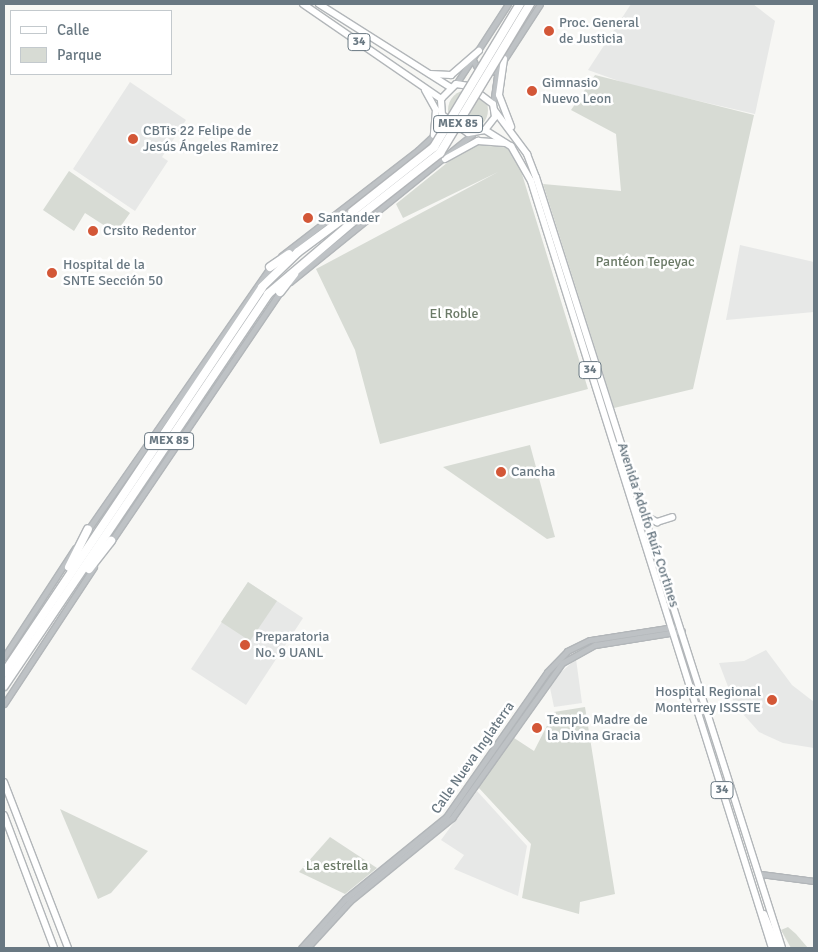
<!DOCTYPE html>
<html>
<head>
<meta charset="utf-8">
<style>
  body { margin:0 }
  #map { position:relative; width:818px; height:952px; overflow:hidden; background:#f7f7f4; font-family:Signika,sans-serif }
  div>[style] { position:absolute }
  [style*='--x'] { left:calc(var(--x)*1px); top:calc(var(--y)*1px); width:calc(var(--w)*1px); rotate:calc(var(--a)*1deg) }
  .built>* { inset:0; background:#e7e8e7 }
  .green>* { inset:0; background:#d7dbd4 }
  .round { border-radius:50% }
  .roads { filter:drop-shadow(1px 0 #b2b6b9) drop-shadow(-1px 0 #b2b6b9) drop-shadow(0 1px #b2b6b9) drop-shadow(0 -1px #b2b6b9) }
  .minor>* { height:5px; margin:-2.5px; padding:0 2.5px; transform-origin:2.5px; border-radius:2.5px; background:#bec2c5 }
  .major>* { height:6px; margin:-3px; padding:0 3px; transform-origin:3px; border-radius:3px; background:#fff }
  .highway>* { height:8px; margin:-4px; padding:0 4px; transform-origin:4px; border-radius:4px; background:#fff }
  .bridges { filter:drop-shadow(1px 0 #b2b5b8) drop-shadow(-1px 0 #b2b5b8) drop-shadow(0 1px #b2b5b8) drop-shadow(0 -1px #b2b5b8) }
  .highway-bridge>* { height:8px; margin:-4px; padding:0 4px; transform-origin:4px; border-radius:4px; background:#fff }
  .dots>* { width:14px; height:14px; translate:-50% -50%; box-sizing:border-box; border:2px solid #fff; border-radius:50% }
  span { translate:-50% -50%; white-space:nowrap; text-align:center; line-height:1.15; -webkit-text-stroke:5px #fff; paint-order:stroke }
  .shield-label span { padding:1px 4px; background:#fff; border:1px solid; border-radius:4px; -webkit-text-stroke-width:0 }
  .shield-label { font-size:12px; color:#697882; font-weight:700 }
  .poi-label { font-size:14px; color:#697882 }
  .left { translate:0 -50%; text-align:left }
  .right { translate:-100% -50%; text-align:right }
  .park-label { font-size:14px; color:#6b7a67 }
  .street-label { font-size:14px; color:#697882 }
  .frame { position:absolute; inset:0; border:5px solid #697882; pointer-events:none }
  .legend { position:absolute; left:10px; top:10px; width:162px; height:65px; box-sizing:border-box; background:#fff; border:1px solid #c3c9cd; margin:0; padding:6px 9px; list-style:none; font-size:15px; color:#697882 }
  .legend li { display:flex; align-items:center; gap:10px; height:25px }
  .legend b { width:25px; border:1px solid #c3c9cd }
</style>
</head>
<body>
<div id="map">
  <div class="built">
    <div style="clip-path:polygon(631px 4px,753px 4px,775px 21px,755px 114px,630px 85px,588px 70px)"></div>
    <div style="clip-path:polygon(130px 82px,186px 120px,162px 157px,168px 161px,135px 211px,73px 169px)"></div>
    <div style="clip-path:polygon(740px 245px,814px 262px,814px 312px,726px 320px)"></div>
    <div style="clip-path:polygon(248px 582px,303px 618px,246px 705px,191px 669px)"></div>
    <div style="clip-path:polygon(766px 650px,792px 685px,814px 702px,814px 748px,783px 743px,759px 732px,735px 705px,719px 663px,744px 661px)"></div>
    <div style="clip-path:polygon(576px 659px,582px 703px,554px 707px,549px 683px)"></div>
    <div style="clip-path:polygon(477px 791px,527px 846px,518px 896px,454px 869px,464px 855px,441px 840px)"></div>
  </div>
  <div class="green">
    <div style="clip-path:polygon(595px 75px,754px 115px,693px 389px,614px 408px,543px 184px,621px 191px,616px 134px,571px 110px)"></div>
    <div class="round" style="left:448px;top:90px;width:40px;height:40px"></div>
    <div style="clip-path:polygon(492px 140px,507px 147px,518px 161px,588px 389px,380px 444px,355px 350px,316px 269px,498px 172px,403px 218px,396px 204px,473px 142px)"></div>
    <div style="clip-path:polygon(69px 171px,130px 213px,116px 233px,85px 213px,74px 231px,43px 210px)"></div>
    <div style="clip-path:polygon(530px 445px,555px 537px,547px 539px,443px 467px)"></div>
    <div style="clip-path:polygon(248px 582px,277px 601px,250px 641px,221px 622px)"></div>
    <div style="clip-path:polygon(585px 707px,615px 894px,580px 902px,579px 914px,522px 898px,531px 844px,478px 787px,511px 736px,534px 751px,554px 712px)"></div>
    <div style="clip-path:polygon(60px 809px,148px 851px,111px 893px,98px 899px)"></div>
    <div style="clip-path:polygon(330px 837px,377px 868px,345px 894px,299px 872px)"></div>
    <div style="clip-path:polygon(788px 927px,796px 934px,808px 948px,791px 948px,781px 930px)"></div>
  </div>
  <div class="roads">
    <div class="minor">
      <div style="--x:473;--y:60;--w:17;--a:62"></div>
      <div style="--x:481;--y:75;--w:17;--a:-17"></div>
      <div style="--x:456;--y:84;--w:95;--a:-57"></div>
      <div style="--x:493;--y:104;--w:35;--a:-82"></div>
      <div style="--x:498;--y:69;--w:77;--a:-57.1"></div>
      <div style="--x:281;--y:256;--w:173;--a:-37.7"></div>
      <div style="--x:418;--y:150;--w:22;--a:-43"></div>
      <div style="--x:434;--y:135;--w:22;--a:-68"></div>
      <div style="--x:290;--y:282;--w:235;--a:-39"></div>
      <div style="--x:87;--y:531;--w:324;--a:-55.2"></div>
      <div style="--x:110;--y:543;--w:307;--a:-55.9"></div>
      <div style="--x:4;--y:657;--w:130;--a:-56.9"></div>
      <div style="--x:4;--y:704;--w:164;--a:-56.7"></div>
      <div style="--x:761;--y:874;--w:53;--a:7.5"></div>
      <div style="--x:301;--y:948;--w:66;--a:-48.1"></div>
      <div style="--x:345;--y:899;--w:130;--a:-39.1"></div>
      <div style="--x:446;--y:817;--w:177;--a:-55.1"></div>
      <div style="--x:547;--y:672;--w:29;--a:-46"></div>
      <div style="--x:567;--y:651;--w:25;--a:-26"></div>
      <div style="--x:590;--y:640;--w:84;--a:-8.9"></div>
      <div style="--x:307;--y:948;--w:64;--a:-47.5"></div>
      <div style="--x:350;--y:901;--w:132;--a:-39.1"></div>
      <div style="--x:452;--y:818;--w:190;--a:-54.6"></div>
      <div style="--x:562;--y:663;--w:38;--a:-29"></div>
      <div style="--x:595;--y:645;--w:88;--a:-9.1"></div>
    </div>
    <div class="major">
      <div style="--x:303;--y:4;--w:168;--a:34.5"></div>
      <div style="--x:319;--y:4;--w:155;--a:32.4"></div>
      <div style="--x:504;--y:59;--w:36;--a:98"></div>
      <div style="--x:499;--y:95;--w:34;--a:69"></div>
      <div style="--x:430;--y:74;--w:21;--a:3"></div>
      <div style="--x:451;--y:75;--w:37;--a:-41"></div>
      <div style="--x:456;--y:84;--w:13;--a:9"></div>
      <div style="--x:469;--y:86;--w:30;--a:37"></div>
      <div style="--x:493;--y:104;--w:13;--a:81"></div>
      <div style="--x:495;--y:117;--w:16;--a:128"></div>
      <div style="--x:485;--y:130;--w:17;--a:170"></div>
      <div style="--x:468;--y:133;--w:32;--a:-145"></div>
      <div style="--x:442;--y:115;--w:16;--a:-94"></div>
      <div style="--x:441;--y:99;--w:21;--a:-45"></div>
      <div style="--x:425;--y:90;--w:23;--a:61"></div>
      <div style="--x:436;--y:110;--w:25;--a:95"></div>
      <div style="--x:495;--y:111;--w:54;--a:53.3"></div>
      <div style="--x:527;--y:154;--w:25;--a:69"></div>
      <div style="--x:536;--y:177;--w:809;--a:72.3"></div>
      <div style="--x:485;--y:130;--w:31;--a:32"></div>
      <div style="--x:511;--y:146;--w:40;--a:60.3"></div>
      <div style="--x:531;--y:181;--w:804;--a:72.56"></div>
      <div style="--x:445;--y:159;--w:38;--a:-29"></div>
      <div style="--x:478;--y:141;--w:27;--a:4"></div>
      <div style="--x:646;--y:516;--w:13;--a:29"></div>
      <div style="--x:657;--y:522;--w:16;--a:-18"></div>
      <div style="--x:4;--y:782;--w:178;--a:68.9"></div>
      <div style="--x:4;--y:815;--w:142;--a:69.4"></div>
      <div style="--x:764;--y:914;--w:37;--a:68"></div>
    </div>
    <div class="highway">
      <div style="--x:270;--y:267;--w:23;--a:-34"></div>
      <div style="--x:280;--y:292;--w:23;--a:-52"></div>
      <div style="--x:69;--y:567;--w:42;--a:-63.4"></div>
      <div style="--x:89;--y:569;--w:36;--a:-52"></div>
      <div style="--x:4;--y:673;--w:464;--a:-56.2"></div>
      <div style="--x:262;--y:287;--w:50;--a:-44.2"></div>
      <div style="--x:298;--y:252;--w:67;--a:-36.5"></div>
      <div style="--x:4;--y:686;--w:473;--a:-56"></div>
      <div style="--x:268;--y:294;--w:116;--a:-40.4"></div>
    </div>
  </div>
  <div class="bridges">
    <div class="highway-bridge">
      <div style="--x:352;--y:212;--w:105;--a:-38.4"></div>
      <div style="--x:434;--y:147;--w:167;--a:-59"></div>
      <div style="--x:356;--y:219;--w:107;--a:-38.2"></div>
      <div style="--x:440;--y:153;--w:174;--a:-58.9"></div>
    </div>
  </div>
  <div class="dots">
    <div style="left:549px;top:31px;background:#d35737"></div>
    <div style="left:532px;top:91px;background:#d35737"></div>
    <div style="left:133px;top:139px;background:#d35737"></div>
    <div style="left:308px;top:218px;background:#d35737"></div>
    <div style="left:93px;top:231px;background:#d35737"></div>
    <div style="left:52px;top:273px;background:#d35737"></div>
    <div style="left:501px;top:472px;background:#d35737"></div>
    <div style="left:245px;top:645px;background:#d35737"></div>
    <div style="left:772px;top:700px;background:#d35737"></div>
    <div style="left:537px;top:728px;background:#d35737"></div>
  </div>
  <div class="shield-label">
    <span style="left:359px;top:42px">34</span>
    <span style="left:458px;top:124px">MEX 85</span>
    <span style="left:590px;top:370px">34</span>
    <span style="left:169px;top:441px">MEX 85</span>
    <span style="left:722px;top:790px">34</span>
  </div>
  <div class="poi-label">
    <span class="left" style="left:559px;top:31px">Proc. General<br>de Justicia</span>
    <span class="left" style="left:542px;top:91px">Gimnasio<br>Nuevo Leon</span>
    <span class="left" style="left:143px;top:139px">CBTis 22 Felipe de<br>Jesús Ángeles Ramirez</span>
    <span class="left" style="left:318px;top:218px">Santander</span>
    <span class="left" style="left:103px;top:231px">Crsito Redentor</span>
    <span class="left" style="left:63px;top:273px">Hospital de la<br>SNTE Sección 50</span>
    <span class="left" style="left:511px;top:472px">Cancha</span>
    <span class="left" style="left:255px;top:645px">Preparatoria<br>No. 9 UANL</span>
    <span class="right" style="left:761px;top:700px">Hospital Regional<br>Monterrey ISSSTE</span>
    <span class="left" style="left:547px;top:728px">Templo Madre de<br>la Divina Gracia</span>
  </div>
  <div class="park-label">
    <span style="left:645px;top:262px">Pantéon Tepeyac</span>
    <span style="left:454px;top:314px">El Roble</span>
    <span style="left:337px;top:866px">La estrella</span>
  </div>
  <div class="street-label">
    <span style="left:648px;top:525px;rotate:72deg">Avenida Adolfo Ruíz Cortines</span>
    <span style="left:473px;top:758px;rotate:-55deg">Calle Nueva Inglaterra</span>
  </div>
  <div class="frame"></div>
  <ul class="legend">
  <li><b style="height:6px;background:#fff"></b>Calle</li>
  <li><b style="height:14px;background:#d7dbd4"></b>Parque</li>
  </ul>
</div>
</body>
</html>
